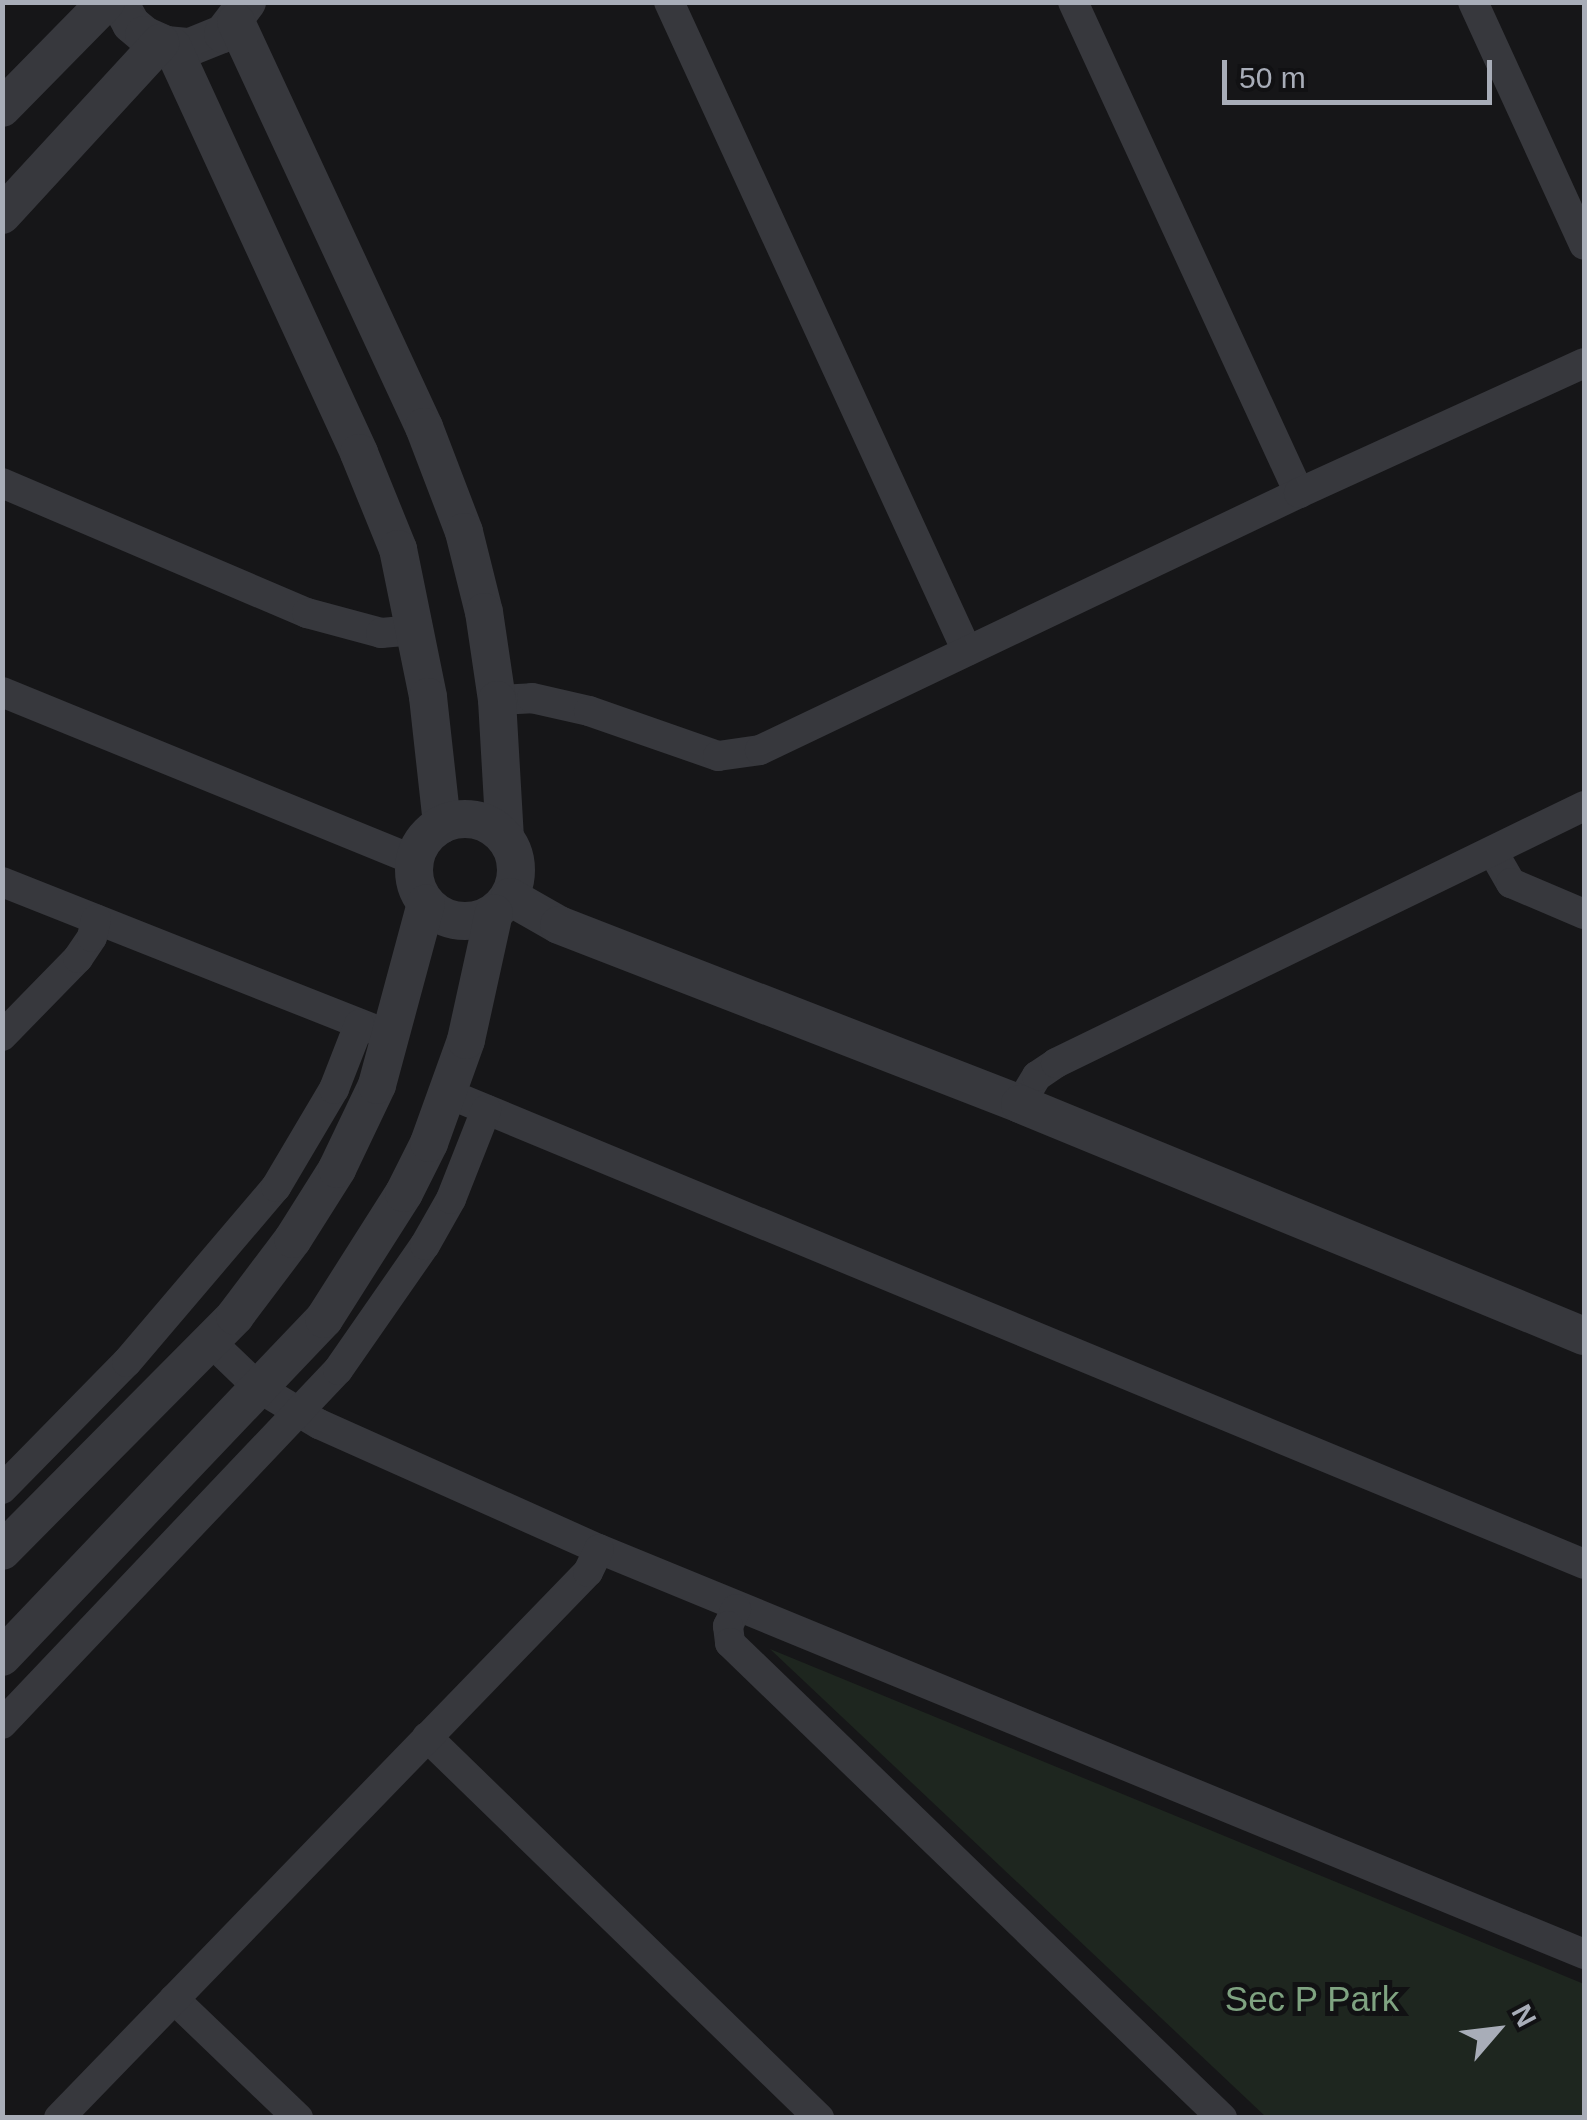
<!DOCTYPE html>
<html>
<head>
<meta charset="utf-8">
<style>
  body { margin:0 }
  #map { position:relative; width:1587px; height:2120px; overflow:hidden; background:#161618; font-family:Helvetica,sans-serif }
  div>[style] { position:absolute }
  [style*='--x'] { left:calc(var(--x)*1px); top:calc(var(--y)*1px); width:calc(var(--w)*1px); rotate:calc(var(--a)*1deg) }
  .green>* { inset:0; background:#1e261f }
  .minor>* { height:30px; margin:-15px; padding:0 15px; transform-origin:15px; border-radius:15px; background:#37383d }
  .tertiary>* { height:38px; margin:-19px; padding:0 19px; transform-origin:19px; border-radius:19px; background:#37383d }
  .tertiary>.ring { margin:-19px; padding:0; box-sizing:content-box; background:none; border:38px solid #37383d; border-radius:50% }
  span { translate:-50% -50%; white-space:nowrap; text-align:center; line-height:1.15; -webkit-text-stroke:10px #111113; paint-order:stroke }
  .park-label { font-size:35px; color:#7fa381 }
  .frame { position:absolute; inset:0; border:5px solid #a8adb8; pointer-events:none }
  .north { position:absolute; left:1447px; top:1980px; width:100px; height:100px; -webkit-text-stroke:8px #111113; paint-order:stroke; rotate:62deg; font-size:28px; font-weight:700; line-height:40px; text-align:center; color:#a8adb8 }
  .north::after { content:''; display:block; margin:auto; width:35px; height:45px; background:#a8adb8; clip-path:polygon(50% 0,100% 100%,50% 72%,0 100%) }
  .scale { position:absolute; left:1222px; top:60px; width:270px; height:45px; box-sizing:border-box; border:5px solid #a8adb8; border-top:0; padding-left:12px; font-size:30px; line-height:35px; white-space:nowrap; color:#a8adb8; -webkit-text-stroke:8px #111113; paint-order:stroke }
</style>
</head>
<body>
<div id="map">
  <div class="green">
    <div style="clip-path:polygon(770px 1649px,1584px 1984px,1584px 2117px,1266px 2117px)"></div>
  </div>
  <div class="minor">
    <div style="--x:669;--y:2;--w:714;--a:65.34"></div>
    <div style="--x:1073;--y:2;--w:541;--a:65.28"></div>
    <div style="--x:1473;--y:2;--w:267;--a:65.4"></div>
    <div style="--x:2;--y:483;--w:332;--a:23.1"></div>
    <div style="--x:307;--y:613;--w:77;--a:15.1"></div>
    <div style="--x:381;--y:633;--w:37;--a:-5"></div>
    <div style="--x:2;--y:692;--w:445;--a:22.2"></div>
    <div style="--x:497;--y:700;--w:35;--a:-3"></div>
    <div style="--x:532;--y:698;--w:58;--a:12.8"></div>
    <div style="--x:589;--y:711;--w:137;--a:19.2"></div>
    <div style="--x:718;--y:756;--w:42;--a:-8.1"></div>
    <div style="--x:760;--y:750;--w:597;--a:-25.49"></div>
    <div style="--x:1299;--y:493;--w:313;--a:-24.5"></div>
    <div style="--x:1493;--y:852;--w:36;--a:60"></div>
    <div style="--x:1511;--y:883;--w:79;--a:23"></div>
    <div style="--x:2;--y:882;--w:402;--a:21.6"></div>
    <div style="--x:2;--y:1036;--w:109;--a:-45.7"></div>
    <div style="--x:78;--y:958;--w:25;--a:-56"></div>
    <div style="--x:92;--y:937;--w:18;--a:-77"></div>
    <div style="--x:449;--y:1094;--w:1228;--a:22.49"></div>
    <div style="--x:1020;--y:1104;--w:33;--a:-59"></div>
    <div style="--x:1037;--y:1076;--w:23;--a:-34"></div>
    <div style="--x:1056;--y:1063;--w:587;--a:-25.95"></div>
    <div style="--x:210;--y:1341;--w:68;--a:43.8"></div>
    <div style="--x:259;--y:1388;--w:70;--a:31"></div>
    <div style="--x:319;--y:1424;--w:307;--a:24.1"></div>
    <div style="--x:599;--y:1549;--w:1065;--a:22.35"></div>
    <div style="--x:2;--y:1489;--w:178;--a:-45.5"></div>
    <div style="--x:127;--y:1362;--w:230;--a:-49.6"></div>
    <div style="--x:276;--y:1187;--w:114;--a:-59.4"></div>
    <div style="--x:334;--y:1089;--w:69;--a:-68.7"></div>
    <div style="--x:736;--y:1609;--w:19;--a:115"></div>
    <div style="--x:728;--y:1626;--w:17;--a:83"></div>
    <div style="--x:730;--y:1643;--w:684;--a:43.99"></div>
    <div style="--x:2;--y:1724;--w:488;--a:-46.5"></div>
    <div style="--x:338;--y:1370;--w:152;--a:-55.2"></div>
    <div style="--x:425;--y:1245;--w:53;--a:-60.5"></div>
    <div style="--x:451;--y:1199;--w:96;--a:-68.5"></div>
    <div style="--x:427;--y:1737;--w:547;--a:44.18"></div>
    <div style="--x:174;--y:1999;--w:172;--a:43.8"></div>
    <div style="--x:59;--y:2118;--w:760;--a:-45.91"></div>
    <div style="--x:588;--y:1572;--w:25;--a:-64"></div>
  </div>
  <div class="tertiary">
    <div style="--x:119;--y:2;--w:25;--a:61"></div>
    <div style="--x:131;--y:24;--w:17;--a:40"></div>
    <div style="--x:144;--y:35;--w:24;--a:24"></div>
    <div style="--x:166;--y:45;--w:24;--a:5"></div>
    <div style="--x:190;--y:47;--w:35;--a:-22"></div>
    <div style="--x:223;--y:34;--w:40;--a:-53"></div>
    <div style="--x:236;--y:22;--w:447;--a:65.1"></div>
    <div style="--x:424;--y:427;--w:112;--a:69.1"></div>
    <div style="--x:464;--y:532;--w:82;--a:76"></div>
    <div style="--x:484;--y:612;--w:89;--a:81.6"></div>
    <div style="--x:497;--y:700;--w:138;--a:86.7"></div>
    <div style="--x:172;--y:46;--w:448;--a:65.3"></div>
    <div style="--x:359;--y:453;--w:104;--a:67.9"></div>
    <div style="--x:398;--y:549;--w:151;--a:78.5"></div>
    <div style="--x:428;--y:697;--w:128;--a:83.7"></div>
    <div style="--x:2;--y:108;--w:148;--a:-45.5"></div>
    <div style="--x:2;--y:215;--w:234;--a:-47.4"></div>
    <div class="ring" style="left:414px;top:819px;width:64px;height:64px"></div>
    <div style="--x:510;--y:897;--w:56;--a:29.7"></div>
    <div style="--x:559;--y:925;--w:495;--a:21.2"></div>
    <div style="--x:1020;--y:1104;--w:610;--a:22.36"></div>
    <div style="--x:2;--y:1551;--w:331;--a:-45.2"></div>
    <div style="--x:235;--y:1316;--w:96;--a:-53"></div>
    <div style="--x:293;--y:1239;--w:83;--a:-57.8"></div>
    <div style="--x:337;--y:1169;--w:93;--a:-64.5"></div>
    <div style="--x:377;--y:1085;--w:188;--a:-74.9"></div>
    <div style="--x:2;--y:1657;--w:467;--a:-46.4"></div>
    <div style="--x:324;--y:1319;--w:149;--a:-57.6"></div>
    <div style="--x:404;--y:1193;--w:56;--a:-63.4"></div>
    <div style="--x:429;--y:1143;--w:109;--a:-70.2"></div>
    <div style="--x:466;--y:1040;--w:130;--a:-77.6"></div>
  </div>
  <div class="park-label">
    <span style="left:1312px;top:1999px">Sec P Park</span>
  </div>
  <div class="frame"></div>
  <div class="north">N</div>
  <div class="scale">50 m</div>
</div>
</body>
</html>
